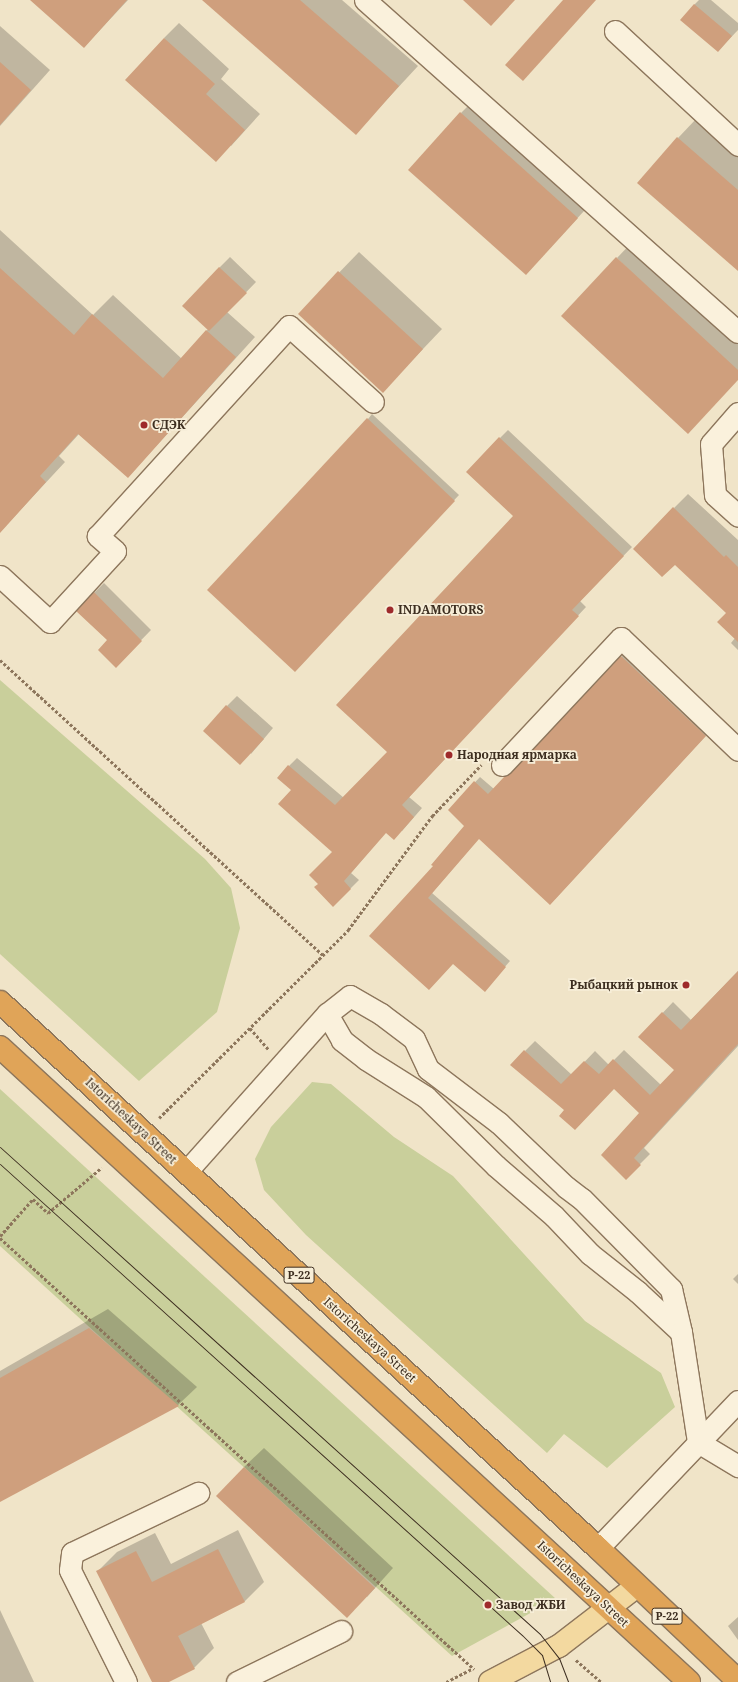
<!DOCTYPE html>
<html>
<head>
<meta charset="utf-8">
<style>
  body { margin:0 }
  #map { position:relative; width:738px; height:1682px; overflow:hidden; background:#f0e4c8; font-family:"Noto Serif",serif }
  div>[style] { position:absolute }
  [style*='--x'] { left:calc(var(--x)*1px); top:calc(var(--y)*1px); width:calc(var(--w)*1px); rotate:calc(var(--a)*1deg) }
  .green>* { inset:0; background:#c9cf9b }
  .shadow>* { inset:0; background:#0003 }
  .building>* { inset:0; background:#cf9f7d }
  .path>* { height:2.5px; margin-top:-1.25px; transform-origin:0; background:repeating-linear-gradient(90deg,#8d765c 0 3px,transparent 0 5px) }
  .roads { filter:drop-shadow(1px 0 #8d765c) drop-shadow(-1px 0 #8d765c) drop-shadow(0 1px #8d765c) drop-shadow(0 -1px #8d765c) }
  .minor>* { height:21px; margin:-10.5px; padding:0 10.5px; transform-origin:10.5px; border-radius:10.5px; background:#faf1dc }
  .major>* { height:22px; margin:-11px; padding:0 11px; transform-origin:11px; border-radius:11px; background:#f3d9a0 }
  .highway>* { height:22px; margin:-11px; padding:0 11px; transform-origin:11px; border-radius:11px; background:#e0a458 }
  .tram>* { height:1px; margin:-0.5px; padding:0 0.5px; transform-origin:0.5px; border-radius:0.5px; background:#3d2e20 }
  .dots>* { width:11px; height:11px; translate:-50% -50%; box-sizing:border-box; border:2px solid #f7eed8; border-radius:50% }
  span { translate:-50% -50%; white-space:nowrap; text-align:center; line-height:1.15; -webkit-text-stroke:3.5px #f7eed8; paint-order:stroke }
  .shield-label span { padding:1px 3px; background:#f7eed8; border:1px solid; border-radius:3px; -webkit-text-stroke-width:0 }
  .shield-label { font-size:11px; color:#3d2e20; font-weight:700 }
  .poi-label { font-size:12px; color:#3d2e20; font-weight:700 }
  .left { translate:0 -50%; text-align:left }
  .right { translate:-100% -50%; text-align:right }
  .street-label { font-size:12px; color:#3d2e20 }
</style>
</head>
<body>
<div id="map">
  <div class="green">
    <div style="clip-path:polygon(0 680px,205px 859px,231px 888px,240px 928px,217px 1012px,139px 1081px,0 954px)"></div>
    <div style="clip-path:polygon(312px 1082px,331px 1084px,394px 1137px,453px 1176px,585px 1321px,661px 1373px,675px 1407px,607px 1468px,564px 1434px,547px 1453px,306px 1235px,264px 1190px,255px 1159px,271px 1127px)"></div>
    <div style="clip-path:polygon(0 1089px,556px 1599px,452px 1656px,0 1246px)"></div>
  </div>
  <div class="shadow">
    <div style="clip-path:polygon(31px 0,128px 0,84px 47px)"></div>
    <div style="clip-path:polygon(212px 0,342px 0,418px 66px,356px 133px)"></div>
    <div style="clip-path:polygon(699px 0,711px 0,738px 23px,738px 30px,718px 51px,694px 5px)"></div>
    <div style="clip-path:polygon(179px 23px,229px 69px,221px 79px,260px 114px,231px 146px,164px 38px)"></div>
    <div style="clip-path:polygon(0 26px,50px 70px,0 126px)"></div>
    <div style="clip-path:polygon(480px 94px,596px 198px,526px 274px,461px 113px)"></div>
    <div style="clip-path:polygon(697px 118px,738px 154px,738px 270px,678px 138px)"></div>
    <div style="clip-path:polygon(0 230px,93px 315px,113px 295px,182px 359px,208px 329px,184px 306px,220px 267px,230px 257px,256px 282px,227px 312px,255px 337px,128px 477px,79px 434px,59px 456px,65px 462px,0 532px)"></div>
    <div style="clip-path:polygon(636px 238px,738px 333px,738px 380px,617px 258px)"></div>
    <div style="clip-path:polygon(359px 252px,442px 329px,383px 391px,299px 314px)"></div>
    <div style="clip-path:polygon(372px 414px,459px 495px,300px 666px,368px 419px)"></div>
    <div style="clip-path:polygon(508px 430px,632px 547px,580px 601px,586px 607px,409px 797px,422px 808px,402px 831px,386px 832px,351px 873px,359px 880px,333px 906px,319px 884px,334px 852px,292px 790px,289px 766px,297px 758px,344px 798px,388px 752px,514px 516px,500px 438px)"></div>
    <div style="clip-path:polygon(688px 494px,738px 540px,738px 650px,731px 643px,735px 638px,727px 613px,674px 508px)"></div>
    <div style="clip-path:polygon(104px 583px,151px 630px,116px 666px,94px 593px)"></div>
    <div style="clip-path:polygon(626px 652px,710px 731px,555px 899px,479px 838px,432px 893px,510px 961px,489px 985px,453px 963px,371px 936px,434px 866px,466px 825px,449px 810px,480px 777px,494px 789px,516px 769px)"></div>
    <div style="clip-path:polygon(237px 696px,273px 728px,251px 754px,227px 706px)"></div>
    <div style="clip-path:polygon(738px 971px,738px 1046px,644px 1148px,650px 1154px,626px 1178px,640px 1112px,614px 1088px,566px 1109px,525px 1051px,535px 1041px,572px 1075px,595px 1051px,609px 1065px,624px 1050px,661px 1085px,675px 1070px,640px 1037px,673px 1002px,691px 1020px)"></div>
    <div style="clip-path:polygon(738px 1274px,738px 1284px,733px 1279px)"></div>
    <div style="clip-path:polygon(108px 1309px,197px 1387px,178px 1405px,0 1500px,0 1371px)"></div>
    <div style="clip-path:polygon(264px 1448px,393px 1568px,367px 1597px,244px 1467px)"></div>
    <div style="clip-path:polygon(238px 1530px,264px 1582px,245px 1601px,201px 1623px,214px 1648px,194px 1668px,167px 1682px,153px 1682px,98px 1571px,117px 1552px,155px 1533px,171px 1564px)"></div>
    <div style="clip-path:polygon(0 1610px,34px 1682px,0 1682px)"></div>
    <div style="clip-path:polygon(738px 1617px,738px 1640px,728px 1626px)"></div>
  </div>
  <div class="building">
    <div style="clip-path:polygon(30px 0,127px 0,84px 48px)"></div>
    <div style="clip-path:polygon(202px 0,300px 0,399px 86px,356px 135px)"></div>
    <div style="clip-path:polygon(463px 0,515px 0,491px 26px)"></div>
    <div style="clip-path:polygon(563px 0,596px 0,523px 81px,505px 65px)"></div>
    <div style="clip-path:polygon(694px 4px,732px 36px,718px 52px,680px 20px)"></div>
    <div style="clip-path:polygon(164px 38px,215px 84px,206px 94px,245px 130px,216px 162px,125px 80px)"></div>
    <div style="clip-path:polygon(0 62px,31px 90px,0 125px)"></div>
    <div style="clip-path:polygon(460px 112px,578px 218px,526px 275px,408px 170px)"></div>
    <div style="clip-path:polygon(677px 137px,738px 190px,738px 271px,637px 183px)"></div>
    <div style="clip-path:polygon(616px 257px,738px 370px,738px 380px,688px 434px,561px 316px)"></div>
    <div style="clip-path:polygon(219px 267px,247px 293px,209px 331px,182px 306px)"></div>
    <div style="clip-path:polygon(0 268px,74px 335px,92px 314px,163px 378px,206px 330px,236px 357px,128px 478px,78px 434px,40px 476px,46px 482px,0 533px)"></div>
    <div style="clip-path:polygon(338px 271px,423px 349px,383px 393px,298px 314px)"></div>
    <div style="clip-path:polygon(367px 418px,455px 501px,295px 672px,207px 590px)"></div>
    <div style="clip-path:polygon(499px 437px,624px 556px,572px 610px,579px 616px,402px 805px,414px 817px,394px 840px,386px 833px,344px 881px,351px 889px,333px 907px,314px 887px,318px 884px,309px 875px,332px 852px,278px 804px,291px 790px,277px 778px,288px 765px,335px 805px,387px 752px,336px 705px,513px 516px,466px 472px)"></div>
    <div style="clip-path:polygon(673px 507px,724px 557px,726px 555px,738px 567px,738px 642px,717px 622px,726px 613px,675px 565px,662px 577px,633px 549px)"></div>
    <div style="clip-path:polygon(94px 592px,142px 641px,116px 668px,98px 650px,107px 640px,76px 611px)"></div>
    <div style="clip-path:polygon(621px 656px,706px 736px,550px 905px,479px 839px,428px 898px,506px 967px,485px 992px,453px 964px,429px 990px,369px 936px,433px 866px,431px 865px,464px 826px,448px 810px,474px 781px,488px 794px,504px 777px,511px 773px)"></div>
    <div style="clip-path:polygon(226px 705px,264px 739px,240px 765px,203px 731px)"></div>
    <div style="clip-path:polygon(738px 971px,738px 1044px,634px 1158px,641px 1165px,626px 1180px,601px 1155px,639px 1113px,614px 1089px,575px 1130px,559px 1116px,564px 1110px,510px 1065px,524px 1050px,561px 1084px,584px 1061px,599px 1074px,613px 1059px,650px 1095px,674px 1070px,638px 1037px,662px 1012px,681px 1030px)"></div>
    <div style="clip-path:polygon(89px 1328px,179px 1406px,0 1502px,0 1378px)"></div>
    <div style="clip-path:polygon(244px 1467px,375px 1588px,347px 1618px,216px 1496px)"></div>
    <div style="clip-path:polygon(218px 1549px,245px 1602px,178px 1636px,195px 1669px,169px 1682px,152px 1682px,96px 1571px,136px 1551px,152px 1582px)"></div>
  </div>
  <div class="path">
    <div style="--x:0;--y:660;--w:437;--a:42.4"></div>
    <div style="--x:250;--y:1028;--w:28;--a:49"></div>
    <div style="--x:159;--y:1118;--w:267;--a:-44.8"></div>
    <div style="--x:348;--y:930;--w:142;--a:-53.6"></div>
    <div style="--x:432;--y:816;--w:71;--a:-46.1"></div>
    <div style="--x:0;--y:1236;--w:50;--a:-48.3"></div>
    <div style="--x:33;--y:1199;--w:21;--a:43"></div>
    <div style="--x:48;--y:1213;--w:70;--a:-40.3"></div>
    <div style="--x:0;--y:1238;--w:641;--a:42.28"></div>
    <div style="--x:576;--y:1660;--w:33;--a:41"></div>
    <div style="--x:446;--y:1682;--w:30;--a:-27"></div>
  </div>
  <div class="roads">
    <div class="minor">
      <div style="--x:365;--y:0;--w:499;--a:41.7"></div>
      <div style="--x:615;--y:31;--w:168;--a:42.8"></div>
      <div style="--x:738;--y:413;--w:41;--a:131.1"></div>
      <div style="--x:711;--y:444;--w:51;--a:85.5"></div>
      <div style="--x:715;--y:495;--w:31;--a:42"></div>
      <div style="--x:0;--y:576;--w:68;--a:42.6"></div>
      <div style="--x:50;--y:622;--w:96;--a:-47.5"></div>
      <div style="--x:115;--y:551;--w:23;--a:-139"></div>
      <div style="--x:98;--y:536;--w:284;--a:-47.7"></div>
      <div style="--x:289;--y:326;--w:113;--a:42.1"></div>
      <div style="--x:502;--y:765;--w:174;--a:-46.9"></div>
      <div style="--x:621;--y:638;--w:162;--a:43.7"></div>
      <div style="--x:186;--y:1172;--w:212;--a:-48.3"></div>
      <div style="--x:681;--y:1332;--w:59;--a:-137.1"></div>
      <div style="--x:638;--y:1292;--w:61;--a:-141.6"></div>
      <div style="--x:590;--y:1254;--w:52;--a:-133.5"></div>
      <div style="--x:554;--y:1216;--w:77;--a:-139.2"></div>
      <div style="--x:496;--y:1166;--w:98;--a:-135.4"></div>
      <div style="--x:426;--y:1097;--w:71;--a:-147.7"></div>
      <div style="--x:366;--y:1059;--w:31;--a:-142"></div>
      <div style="--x:342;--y:1040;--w:30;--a:-120"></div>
      <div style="--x:327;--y:1014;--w:29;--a:-38"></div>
      <div style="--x:350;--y:996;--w:36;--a:30"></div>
      <div style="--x:381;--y:1014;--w:41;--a:37.1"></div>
      <div style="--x:414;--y:1039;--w:33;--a:65"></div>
      <div style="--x:428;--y:1069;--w:89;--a:37.3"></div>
      <div style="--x:499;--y:1123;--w:93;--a:43.7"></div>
      <div style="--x:566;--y:1187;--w:20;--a:37"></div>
      <div style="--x:582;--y:1199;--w:127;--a:45.3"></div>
      <div style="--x:671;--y:1289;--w:44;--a:76.9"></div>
      <div style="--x:681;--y:1332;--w:111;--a:81.2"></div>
      <div style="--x:698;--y:1442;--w:47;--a:31"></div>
      <div style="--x:598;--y:1548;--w:203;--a:-46.4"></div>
      <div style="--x:126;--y:1682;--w:125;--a:-116.6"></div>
      <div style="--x:70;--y:1570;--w:17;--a:-83"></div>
      <div style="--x:72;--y:1553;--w:140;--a:-25.5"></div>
      <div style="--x:237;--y:1682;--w:116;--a:-26.1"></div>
    </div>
    <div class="major">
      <div style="--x:490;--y:1682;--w:78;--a:-27.6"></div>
      <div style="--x:559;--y:1646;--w:98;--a:-37.6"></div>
    </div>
    <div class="highway">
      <div style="--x:0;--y:1002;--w:810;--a:42.4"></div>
      <div style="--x:598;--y:1548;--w:193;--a:43.5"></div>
      <div style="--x:0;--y:1047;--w:937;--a:42.66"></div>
    </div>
  </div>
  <div class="tram">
    <div style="--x:0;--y:1147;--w:727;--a:42.05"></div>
    <div style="--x:540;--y:1634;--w:31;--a:52"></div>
    <div style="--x:559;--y:1658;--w:26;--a:69"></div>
    <div style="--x:0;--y:1164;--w:704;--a:42.07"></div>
    <div style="--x:523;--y:1636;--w:27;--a:45"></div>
    <div style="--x:542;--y:1655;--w:28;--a:73"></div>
  </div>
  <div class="dots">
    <div style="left:144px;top:425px;background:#9e2a2b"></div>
    <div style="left:390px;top:610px;background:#9e2a2b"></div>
    <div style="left:449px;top:755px;background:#9e2a2b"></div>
    <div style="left:686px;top:985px;background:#9e2a2b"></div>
    <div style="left:488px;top:1605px;background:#9e2a2b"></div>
  </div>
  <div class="shield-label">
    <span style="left:299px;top:1275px">Р-22</span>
    <span style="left:667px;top:1616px">Р-22</span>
  </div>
  <div class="poi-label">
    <span class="left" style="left:152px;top:425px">СДЭК</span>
    <span class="left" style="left:398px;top:610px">INDAMOTORS</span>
    <span class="left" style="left:457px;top:755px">Народная ярмарка</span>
    <span class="right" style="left:678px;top:985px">Рыбацкий рынок</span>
    <span class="left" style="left:496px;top:1605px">Завод ЖБИ</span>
  </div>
  <div class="street-label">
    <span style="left:131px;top:1121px;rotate:43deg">Istoricheskaya Street</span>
    <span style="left:370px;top:1340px;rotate:42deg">Istoricheskaya Street</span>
    <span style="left:583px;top:1584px;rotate:43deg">Istoricheskaya Street</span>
  </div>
</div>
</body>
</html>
